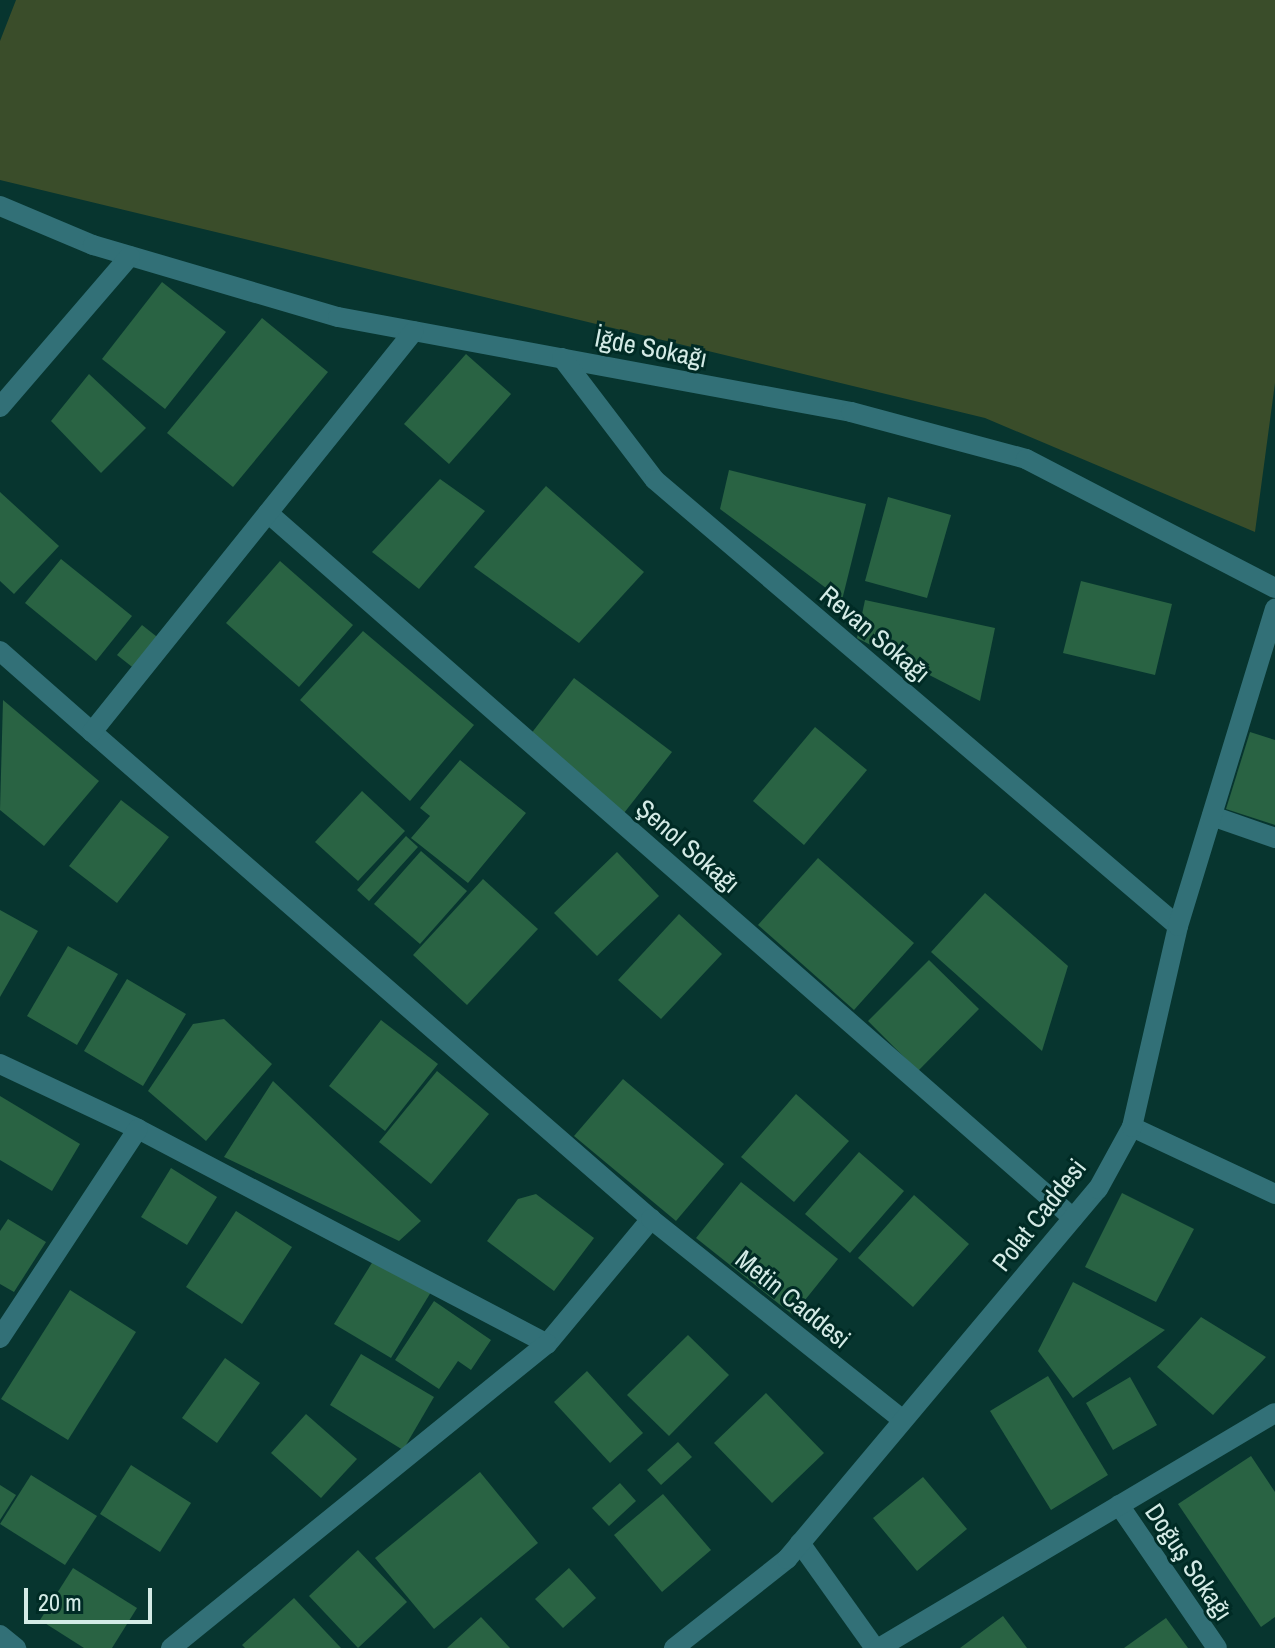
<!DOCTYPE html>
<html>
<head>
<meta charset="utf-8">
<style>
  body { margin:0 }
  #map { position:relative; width:1275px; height:1648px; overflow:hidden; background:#07352f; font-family:"Archivo Narrow",sans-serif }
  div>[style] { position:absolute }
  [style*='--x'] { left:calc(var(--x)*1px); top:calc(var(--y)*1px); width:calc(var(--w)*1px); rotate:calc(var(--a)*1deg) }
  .green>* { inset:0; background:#3a4d2a }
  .building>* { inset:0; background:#296343 }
  .street>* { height:20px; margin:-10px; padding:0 10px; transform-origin:10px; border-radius:10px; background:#327077 }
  span { translate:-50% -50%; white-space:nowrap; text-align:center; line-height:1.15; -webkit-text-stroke:6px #002b25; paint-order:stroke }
  .street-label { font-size:26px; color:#d4ebe6 }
  .scale { position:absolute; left:24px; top:1588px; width:128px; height:36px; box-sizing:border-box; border:4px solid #d4ebe6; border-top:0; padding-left:10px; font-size:24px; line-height:28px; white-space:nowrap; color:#d4ebe6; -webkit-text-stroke:6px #002b25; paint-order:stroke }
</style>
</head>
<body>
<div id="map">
  <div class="green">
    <div style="clip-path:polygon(16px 0,1275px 0,1275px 383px,1255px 532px,985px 418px,0 180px,0 41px)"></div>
  </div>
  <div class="building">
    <div style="clip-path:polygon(162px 282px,226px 332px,165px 409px,102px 359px)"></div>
    <div style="clip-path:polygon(262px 318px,328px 372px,233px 487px,167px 433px)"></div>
    <div style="clip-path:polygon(466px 354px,511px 394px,449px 464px,404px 424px)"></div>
    <div style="clip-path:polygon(89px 374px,146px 428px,101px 473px,51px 421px)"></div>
    <div style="clip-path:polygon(729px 470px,866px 504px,842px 600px,720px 509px)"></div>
    <div style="clip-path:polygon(440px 479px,485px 511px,419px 589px,372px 552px)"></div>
    <div style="clip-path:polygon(546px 486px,644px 572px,579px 643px,474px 567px)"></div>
    <div style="clip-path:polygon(0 492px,59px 546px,14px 594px,0 581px)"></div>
    <div style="clip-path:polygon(888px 497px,951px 515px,927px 598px,865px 581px)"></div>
    <div style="clip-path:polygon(61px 559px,132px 616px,96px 661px,25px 603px)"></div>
    <div style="clip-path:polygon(280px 561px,353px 625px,299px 687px,226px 623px)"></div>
    <div style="clip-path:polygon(1081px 581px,1172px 604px,1155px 675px,1063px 653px)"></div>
    <div style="clip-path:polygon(865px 600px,995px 628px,980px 701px,857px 638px)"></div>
    <div style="clip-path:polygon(142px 625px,161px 640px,136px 670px,117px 655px)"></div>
    <div style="clip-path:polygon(363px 631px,474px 725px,410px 801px,300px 700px)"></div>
    <div style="clip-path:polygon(574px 678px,672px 752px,624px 813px,527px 739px)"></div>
    <div style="clip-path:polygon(3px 700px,99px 781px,44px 846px,0 810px)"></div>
    <div style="clip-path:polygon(815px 727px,867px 770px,804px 845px,753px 801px)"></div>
    <div style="clip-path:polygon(1250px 732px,1275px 740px,1275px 825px,1226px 809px)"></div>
    <div style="clip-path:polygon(460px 760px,526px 813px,468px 883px,411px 838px,430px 816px,420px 808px)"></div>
    <div style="clip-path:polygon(362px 791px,405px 831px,358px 881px,315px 842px)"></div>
    <div style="clip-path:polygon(121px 800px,169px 837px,117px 903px,69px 866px)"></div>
    <div style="clip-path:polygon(406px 836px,418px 847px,369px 901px,357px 890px)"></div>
    <div style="clip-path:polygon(421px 851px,467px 891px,420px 944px,374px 904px)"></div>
    <div style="clip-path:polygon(617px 852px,659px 896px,597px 956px,554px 913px)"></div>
    <div style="clip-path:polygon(818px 858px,914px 943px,854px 1010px,758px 925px)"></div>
    <div style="clip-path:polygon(483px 879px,538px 929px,467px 1005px,413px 955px)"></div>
    <div style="clip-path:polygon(985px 893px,1068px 966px,1042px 1051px,931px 952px)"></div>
    <div style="clip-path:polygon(0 910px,38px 931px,0 997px)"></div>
    <div style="clip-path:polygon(679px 914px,722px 954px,661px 1019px,618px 980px)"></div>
    <div style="clip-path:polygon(68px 946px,118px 974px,77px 1045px,27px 1016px)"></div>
    <div style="clip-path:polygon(929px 960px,979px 1009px,918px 1071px,868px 1021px)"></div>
    <div style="clip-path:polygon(127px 979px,186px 1014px,143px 1086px,84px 1051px)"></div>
    <div style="clip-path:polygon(224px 1019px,272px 1064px,206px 1141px,148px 1091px,193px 1024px)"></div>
    <div style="clip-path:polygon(381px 1020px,438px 1064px,385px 1131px,329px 1086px)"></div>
    <div style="clip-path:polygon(437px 1071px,489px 1114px,431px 1184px,379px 1142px)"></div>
    <div style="clip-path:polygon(623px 1079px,724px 1164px,676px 1221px,574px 1136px)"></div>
    <div style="clip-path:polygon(273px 1081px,421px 1221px,399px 1241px,224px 1157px)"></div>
    <div style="clip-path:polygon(796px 1094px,849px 1141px,794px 1202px,741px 1157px)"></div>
    <div style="clip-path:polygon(0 1096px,80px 1144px,52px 1191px,0 1160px)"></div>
    <div style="clip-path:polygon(859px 1152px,904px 1191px,850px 1253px,805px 1214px)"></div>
    <div style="clip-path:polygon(171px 1168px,217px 1197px,187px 1245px,141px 1217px)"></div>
    <div style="clip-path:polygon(741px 1182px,838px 1259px,793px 1315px,696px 1238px)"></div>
    <div style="clip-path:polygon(1122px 1193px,1194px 1229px,1156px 1302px,1085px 1267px)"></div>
    <div style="clip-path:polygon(536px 1194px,594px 1238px,554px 1291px,487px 1241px,518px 1199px)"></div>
    <div style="clip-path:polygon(914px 1195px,969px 1244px,913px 1307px,858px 1258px)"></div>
    <div style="clip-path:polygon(236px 1211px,292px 1247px,242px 1324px,186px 1287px)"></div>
    <div style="clip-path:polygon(8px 1219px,46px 1242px,14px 1292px,0 1284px,0 1231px)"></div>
    <div style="clip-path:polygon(375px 1258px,431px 1292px,391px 1358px,334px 1324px)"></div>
    <div style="clip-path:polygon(1073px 1282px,1165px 1330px,1073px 1398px,1038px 1351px)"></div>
    <div style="clip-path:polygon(70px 1290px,136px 1332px,68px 1440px,1px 1399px)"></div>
    <div style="clip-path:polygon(434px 1301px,491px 1340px,471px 1370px,458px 1361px,439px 1389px,395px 1360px)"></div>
    <div style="clip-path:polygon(1201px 1317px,1266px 1357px,1213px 1415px,1157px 1367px)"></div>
    <div style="clip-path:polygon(688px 1335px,729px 1375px,669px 1436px,627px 1395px)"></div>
    <div style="clip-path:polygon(361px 1354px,434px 1397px,403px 1450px,330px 1405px)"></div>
    <div style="clip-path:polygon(225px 1358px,260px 1383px,217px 1443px,182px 1418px)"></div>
    <div style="clip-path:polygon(587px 1371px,643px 1433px,610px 1463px,554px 1402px)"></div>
    <div style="clip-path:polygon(1048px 1376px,1108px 1475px,1051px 1510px,990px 1411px)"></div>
    <div style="clip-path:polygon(1130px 1377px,1157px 1425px,1113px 1450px,1086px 1403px)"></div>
    <div style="clip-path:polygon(766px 1393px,824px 1453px,772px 1503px,714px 1443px)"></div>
    <div style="clip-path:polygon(306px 1414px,357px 1459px,321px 1498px,271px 1453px)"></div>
    <div style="clip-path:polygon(678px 1442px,692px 1457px,661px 1485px,647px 1470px)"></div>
    <div style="clip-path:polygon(1251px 1456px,1275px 1492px,1275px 1617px,1261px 1627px,1178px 1504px)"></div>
    <div style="clip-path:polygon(131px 1465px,191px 1503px,160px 1552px,100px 1514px)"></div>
    <div style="clip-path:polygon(480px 1472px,538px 1543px,434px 1629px,375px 1558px)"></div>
    <div style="clip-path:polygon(31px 1475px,97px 1516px,65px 1565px,0 1524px)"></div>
    <div style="clip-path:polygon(923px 1477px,967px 1529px,917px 1571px,873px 1518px)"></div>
    <div style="clip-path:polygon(620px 1483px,636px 1501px,609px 1526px,592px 1508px)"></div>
    <div style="clip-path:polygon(0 1485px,16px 1495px,0 1520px)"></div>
    <div style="clip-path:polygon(663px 1494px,711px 1550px,662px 1592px,614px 1535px)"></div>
    <div style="clip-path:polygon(358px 1550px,407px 1602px,358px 1648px,309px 1596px)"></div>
    <div style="clip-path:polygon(73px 1568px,137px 1608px,112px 1648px,84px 1648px,40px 1620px)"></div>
    <div style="clip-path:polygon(569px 1568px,596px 1598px,563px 1628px,535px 1599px)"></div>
    <div style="clip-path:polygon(294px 1598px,341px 1648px,245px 1648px,242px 1645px)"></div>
    <div style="clip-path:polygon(1003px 1616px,1027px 1648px,960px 1648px)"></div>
    <div style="clip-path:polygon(481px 1617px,510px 1648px,447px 1648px)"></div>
    <div style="clip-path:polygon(1166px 1618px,1188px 1648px,1124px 1648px)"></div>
  </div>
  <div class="street">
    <div style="--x:0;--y:206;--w:101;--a:22.8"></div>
    <div style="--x:93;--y:245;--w:255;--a:16.4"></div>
    <div style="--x:338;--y:317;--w:522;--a:10.49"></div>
    <div style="--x:851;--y:412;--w:181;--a:15"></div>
    <div style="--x:1026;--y:459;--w:280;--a:27.4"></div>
    <div style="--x:562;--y:358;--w:153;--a:52.7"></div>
    <div style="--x:655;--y:480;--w:687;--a:40.46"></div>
    <div style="--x:0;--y:407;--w:199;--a:-49.3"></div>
    <div style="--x:268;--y:513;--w:1070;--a:41.21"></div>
    <div style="--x:0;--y:651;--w:123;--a:41.4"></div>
    <div style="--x:1212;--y:816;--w:67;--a:19.2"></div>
    <div style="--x:0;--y:1064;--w:153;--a:25.2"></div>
    <div style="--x:138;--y:1129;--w:462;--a:27.7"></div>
    <div style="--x:547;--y:1344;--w:163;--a:-50.2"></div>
    <div style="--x:651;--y:1219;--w:741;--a:-138.94"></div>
    <div style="--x:92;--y:732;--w:514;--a:-51.24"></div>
    <div style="--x:1132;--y:1127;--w:158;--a:25.1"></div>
    <div style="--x:651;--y:1219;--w:322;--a:38.6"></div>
    <div style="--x:0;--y:1338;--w:250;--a:-56.6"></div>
    <div style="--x:1119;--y:1505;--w:173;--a:55.6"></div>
    <div style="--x:800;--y:1543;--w:129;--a:54.5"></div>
    <div style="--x:0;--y:1635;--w:21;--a:39"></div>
    <div style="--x:171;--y:1648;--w:484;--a:-39"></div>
    <div style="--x:674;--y:1648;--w:144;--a:-38.2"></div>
    <div style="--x:787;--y:1559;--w:483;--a:-50"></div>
    <div style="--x:1098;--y:1189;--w:71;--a:-61.3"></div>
    <div style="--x:1132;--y:1127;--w:206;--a:-77.1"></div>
    <div style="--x:1178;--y:926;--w:332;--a:-73"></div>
    <div style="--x:879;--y:1648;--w:460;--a:-30.7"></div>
  </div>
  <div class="street-label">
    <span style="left:651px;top:348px;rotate:11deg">İğde Sokağı</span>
    <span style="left:875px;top:634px;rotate:40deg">Revan Sokağı</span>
    <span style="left:688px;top:846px;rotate:41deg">Şenol Sokağı</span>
    <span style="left:1039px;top:1215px;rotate:-52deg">Polat Caddesi</span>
    <span style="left:793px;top:1299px;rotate:39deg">Metin Caddesi</span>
    <span style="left:1189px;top:1562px;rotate:56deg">Doğuş Sokağı</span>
  </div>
  <div class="scale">20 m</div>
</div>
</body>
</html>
